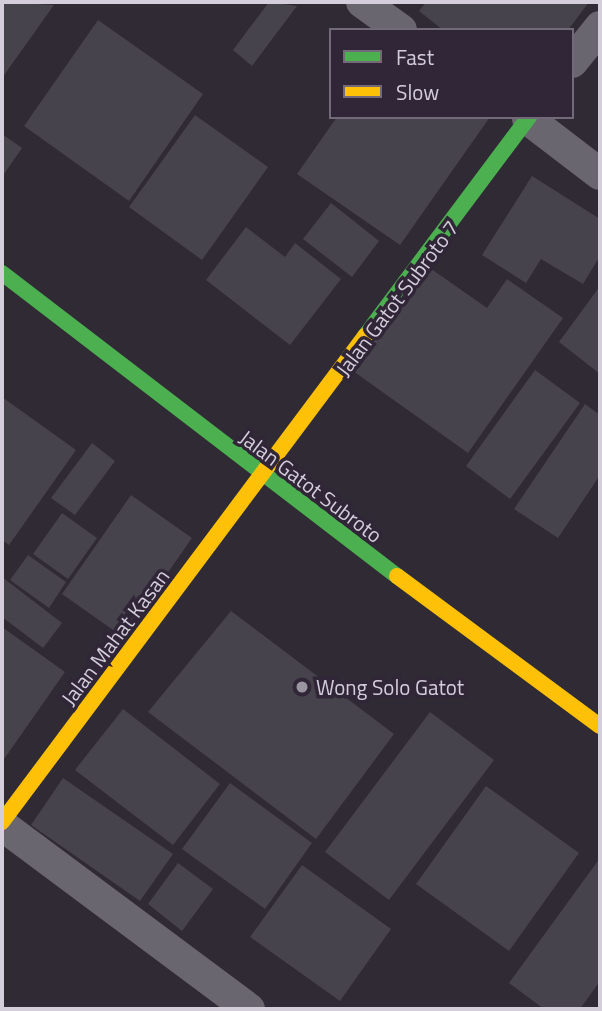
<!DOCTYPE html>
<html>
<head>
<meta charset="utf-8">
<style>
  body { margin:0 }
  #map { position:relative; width:602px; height:1011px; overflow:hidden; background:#2f2a34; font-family:"Titillium Web",sans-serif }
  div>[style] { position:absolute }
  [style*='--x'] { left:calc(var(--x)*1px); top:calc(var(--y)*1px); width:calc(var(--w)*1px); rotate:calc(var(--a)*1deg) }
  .building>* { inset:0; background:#47434c }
  .street>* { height:32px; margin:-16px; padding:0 16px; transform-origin:16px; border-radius:16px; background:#6a666f }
  .fast>* { height:16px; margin:-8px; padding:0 8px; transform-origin:8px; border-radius:8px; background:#4caf50 }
  .slow>* { height:16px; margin:-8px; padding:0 8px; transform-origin:8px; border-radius:8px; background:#ffc107 }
  .dots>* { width:19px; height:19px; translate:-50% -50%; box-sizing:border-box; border:4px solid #302638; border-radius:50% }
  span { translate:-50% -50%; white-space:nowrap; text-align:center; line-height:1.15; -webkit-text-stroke:7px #302638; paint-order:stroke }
  .street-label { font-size:21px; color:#d4cedb }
  .poi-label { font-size:21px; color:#d4cedb }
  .left { translate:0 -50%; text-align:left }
  .frame { position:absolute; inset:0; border:4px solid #d4cedb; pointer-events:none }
  .legend { position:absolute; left:329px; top:28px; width:245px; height:91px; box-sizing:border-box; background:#302638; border:2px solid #726979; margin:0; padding:9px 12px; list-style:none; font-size:21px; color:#d4cedb }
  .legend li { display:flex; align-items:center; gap:14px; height:35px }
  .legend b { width:35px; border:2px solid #726979 }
</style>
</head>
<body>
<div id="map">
  <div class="building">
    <div style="clip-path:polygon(2px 2px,54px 5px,2px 78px)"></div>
    <div style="clip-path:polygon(269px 2px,297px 6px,252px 66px,233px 50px)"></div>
    <div style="clip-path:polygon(426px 2px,589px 2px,568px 30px,443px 30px,419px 11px)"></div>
    <div style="clip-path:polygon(98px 20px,203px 94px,129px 201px,24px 126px)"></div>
    <div style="clip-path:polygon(195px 115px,268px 167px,202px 260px,129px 207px)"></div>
    <div style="clip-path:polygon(337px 117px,490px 117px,400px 245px,297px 174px)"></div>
    <div style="clip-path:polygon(2px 134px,22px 148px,2px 177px)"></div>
    <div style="clip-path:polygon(532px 176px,600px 219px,600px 256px,583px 284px,541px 259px,526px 283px,482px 255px)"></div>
    <div style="clip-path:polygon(331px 203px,379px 241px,352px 277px,303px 239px)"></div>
    <div style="clip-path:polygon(246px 227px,285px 257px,295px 243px,341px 279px,290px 345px,206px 280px)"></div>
    <div style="clip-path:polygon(427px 266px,487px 308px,507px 279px,563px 318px,468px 453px,353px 371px)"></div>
    <div style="clip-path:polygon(600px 286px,600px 374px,559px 342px)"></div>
    <div style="clip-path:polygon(535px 370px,580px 403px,510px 499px,466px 466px)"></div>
    <div style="clip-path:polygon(2px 397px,76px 450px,9px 545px,2px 540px)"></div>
    <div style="clip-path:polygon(585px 404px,600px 415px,600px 475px,558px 538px,514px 509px)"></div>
    <div style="clip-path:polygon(92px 443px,115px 461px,75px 515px,51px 498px)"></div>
    <div style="clip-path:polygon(131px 495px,192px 538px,123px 637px,62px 594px)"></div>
    <div style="clip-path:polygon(62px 513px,97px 538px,68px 579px,33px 554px)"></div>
    <div style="clip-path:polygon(28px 555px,66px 582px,49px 608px,10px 580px)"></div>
    <div style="clip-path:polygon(2px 577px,62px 623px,43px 648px,2px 617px)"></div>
    <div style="clip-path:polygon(231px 611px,394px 734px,316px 839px,148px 712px)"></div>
    <div style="clip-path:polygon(2px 627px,65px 672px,2px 762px)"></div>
    <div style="clip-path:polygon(123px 709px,220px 784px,173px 845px,75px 770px)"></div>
    <div style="clip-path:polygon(430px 712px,494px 760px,389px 900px,325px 852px)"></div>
    <div style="clip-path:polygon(63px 778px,173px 854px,140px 901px,31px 825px)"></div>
    <div style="clip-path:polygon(230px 783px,312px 843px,265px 909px,182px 849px)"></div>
    <div style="clip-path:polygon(486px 786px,579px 853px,509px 951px,416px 884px)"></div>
    <div style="clip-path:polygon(600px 858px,600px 981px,580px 1009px,544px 1009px,509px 983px)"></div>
    <div style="clip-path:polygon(178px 863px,213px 889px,182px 931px,148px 904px)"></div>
    <div style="clip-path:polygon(302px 865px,391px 929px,340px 1001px,250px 937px)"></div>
  </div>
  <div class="street">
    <div style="--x:362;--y:2;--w:48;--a:35.7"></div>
    <div style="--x:572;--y:62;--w:45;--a:-51.3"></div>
    <div style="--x:528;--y:119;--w:91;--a:37.4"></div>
    <div style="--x:2;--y:825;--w:308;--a:36.7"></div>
  </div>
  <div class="fast">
    <div style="--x:2;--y:273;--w:498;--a:37.5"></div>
    <div style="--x:365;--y:336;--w:274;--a:-53.2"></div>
  </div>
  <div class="slow">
    <div style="--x:397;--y:576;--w:252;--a:36.5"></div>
    <div style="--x:2;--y:822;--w:607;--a:-53.24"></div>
  </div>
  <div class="dots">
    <div style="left:302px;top:687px;background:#9a95a1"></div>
  </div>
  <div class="street-label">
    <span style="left:397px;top:298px;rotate:-53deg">Jalan Gatot Subroto 7</span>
    <span style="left:311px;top:486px;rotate:37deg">Jalan Gatot Subroto</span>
    <span style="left:115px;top:637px;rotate:-53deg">Jalan Mahat Kasan</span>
  </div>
  <div class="poi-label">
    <span class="left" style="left:316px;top:687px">Wong Solo Gatot</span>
  </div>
  <div class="frame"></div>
  <ul class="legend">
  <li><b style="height:9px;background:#4caf50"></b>Fast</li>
  <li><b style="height:9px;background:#ffc107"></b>Slow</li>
  </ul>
</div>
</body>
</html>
